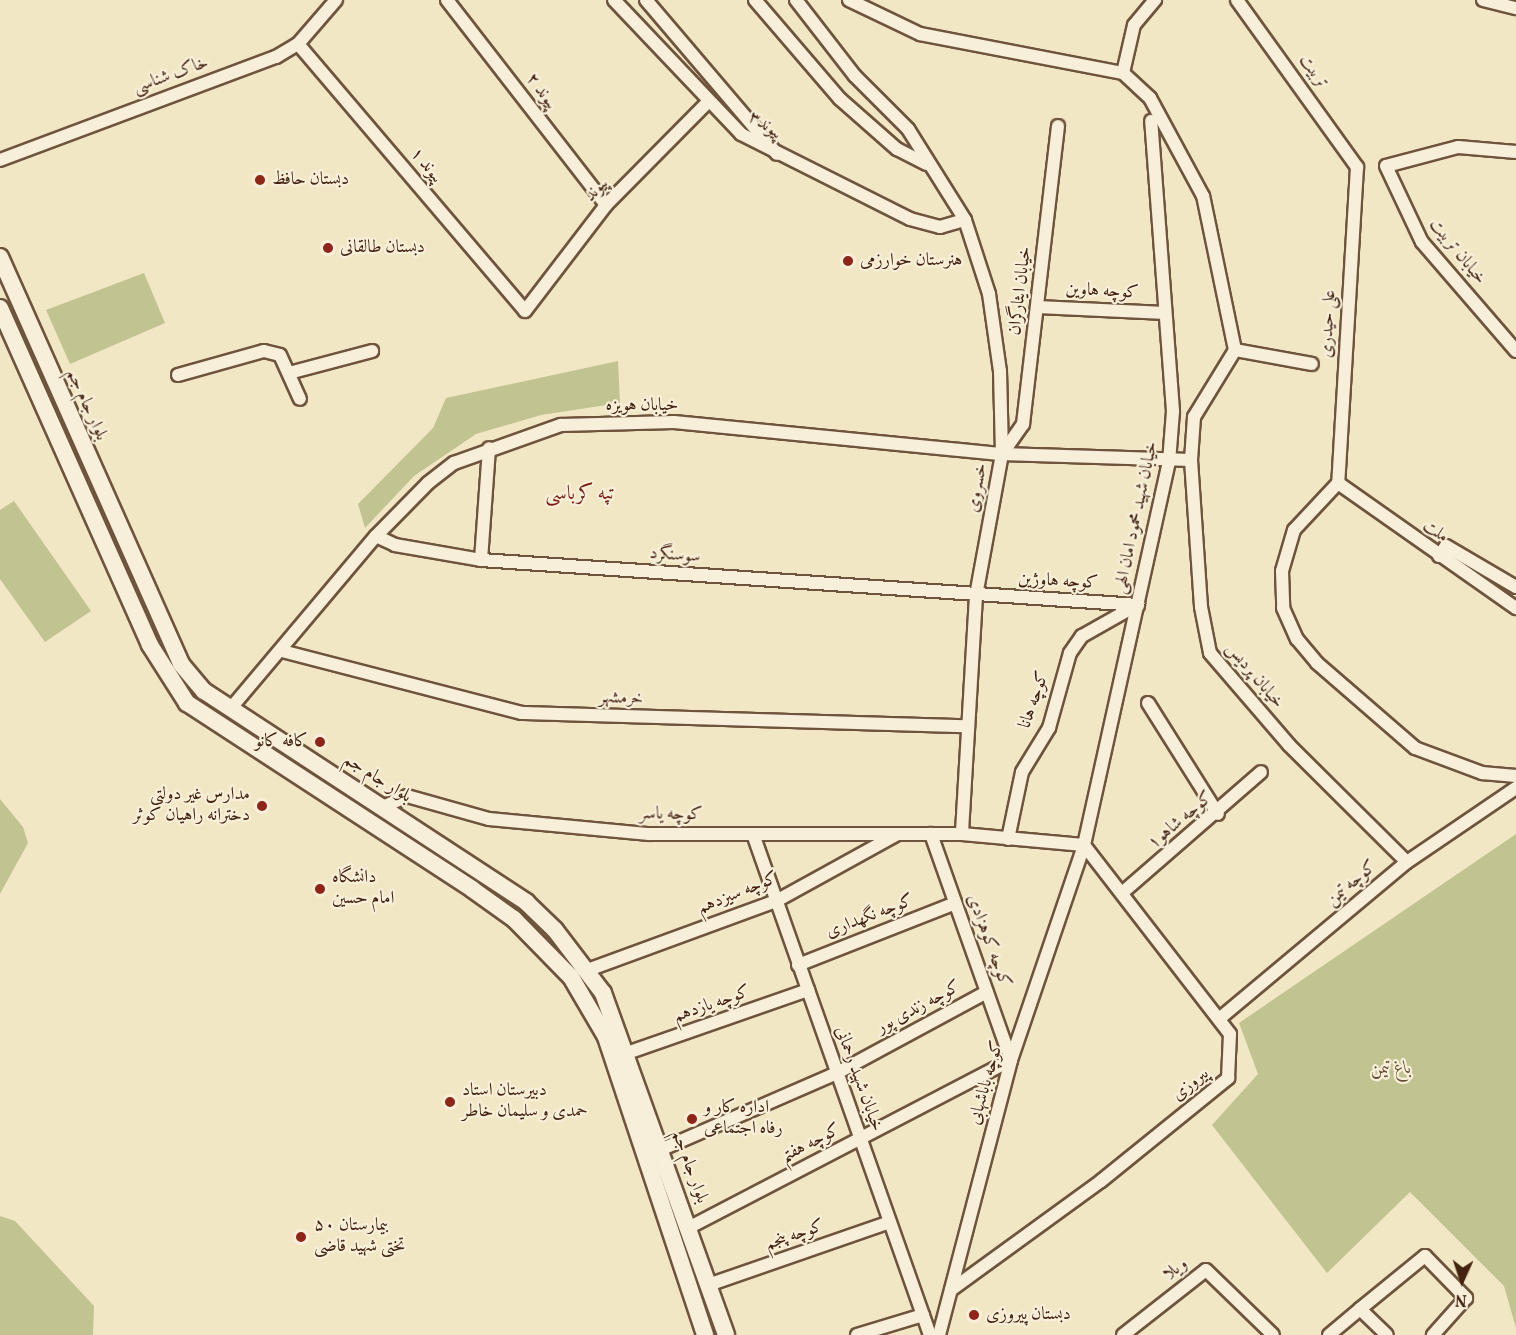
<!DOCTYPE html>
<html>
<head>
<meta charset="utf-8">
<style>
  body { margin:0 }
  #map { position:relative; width:1516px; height:1335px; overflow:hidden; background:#f2e7c5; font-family:Vollkorn,Amiri,serif }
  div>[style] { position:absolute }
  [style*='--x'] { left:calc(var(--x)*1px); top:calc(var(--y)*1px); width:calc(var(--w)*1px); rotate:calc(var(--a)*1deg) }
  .green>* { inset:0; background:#c1c390 }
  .roads { filter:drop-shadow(2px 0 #6f543d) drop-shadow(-2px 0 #6f543d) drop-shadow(0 2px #6f543d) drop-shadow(0 -2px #6f543d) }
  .minor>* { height:12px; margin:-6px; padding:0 6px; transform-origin:6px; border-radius:6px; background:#f7efd9 }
  .secondary>* { height:16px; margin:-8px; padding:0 8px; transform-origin:8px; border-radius:8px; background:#f7efd9 }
  .dots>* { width:16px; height:16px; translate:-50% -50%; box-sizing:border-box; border:3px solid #f7efd9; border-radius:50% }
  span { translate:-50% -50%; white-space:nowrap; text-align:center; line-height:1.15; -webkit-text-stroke:4.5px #f7efd9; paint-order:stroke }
  .street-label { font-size:18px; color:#432310 }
  .poi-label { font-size:18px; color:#432310 }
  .left { translate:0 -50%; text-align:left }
  .right { translate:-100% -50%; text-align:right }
  .park-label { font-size:18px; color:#624b30; font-style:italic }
  .neighbourhood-label { font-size:20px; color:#7a1f14 }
  .north { position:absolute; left:1432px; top:1251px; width:60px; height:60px; -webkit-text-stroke:4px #f7efd9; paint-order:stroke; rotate:183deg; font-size:16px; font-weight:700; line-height:24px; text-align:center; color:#432310 }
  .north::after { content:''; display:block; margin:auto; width:21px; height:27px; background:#432310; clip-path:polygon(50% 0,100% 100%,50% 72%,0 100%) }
</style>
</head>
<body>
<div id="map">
  <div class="green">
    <div style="clip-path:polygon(144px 273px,165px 323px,70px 364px,46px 310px)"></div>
    <div style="clip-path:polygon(618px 361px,620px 403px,541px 415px,476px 434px,414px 476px,365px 528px,358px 504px,433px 428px,446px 398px)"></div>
    <div style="clip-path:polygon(14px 501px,91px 611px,45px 642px,0 579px,0 510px)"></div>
    <div style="clip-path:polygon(0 799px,23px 827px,28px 843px,0 894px)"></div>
    <div style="clip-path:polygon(1516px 834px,1516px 1328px,1504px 1286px,1410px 1192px,1327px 1273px,1212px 1125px,1258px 1074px,1239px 1023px)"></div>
    <div style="clip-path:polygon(0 1216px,15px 1221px,94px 1306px,93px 1335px,0 1335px)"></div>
  </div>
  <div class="roads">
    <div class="minor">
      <div style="--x:447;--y:0;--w:259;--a:52.2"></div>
      <div style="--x:614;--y:0;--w:185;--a:46.5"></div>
      <div style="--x:741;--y:134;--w:189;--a:26.7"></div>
      <div style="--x:910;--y:219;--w:31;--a:15"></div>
      <div style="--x:940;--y:227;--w:26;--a:-16"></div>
      <div style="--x:646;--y:0;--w:202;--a:49.6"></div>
      <div style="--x:755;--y:0;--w:130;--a:49.4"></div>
      <div style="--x:840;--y:99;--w:76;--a:41.3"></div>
      <div style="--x:897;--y:149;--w:33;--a:27"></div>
      <div style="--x:796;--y:0;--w:96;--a:52.2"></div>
      <div style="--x:855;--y:76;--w:75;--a:45"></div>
      <div style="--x:908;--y:129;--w:107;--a:57.9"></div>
      <div style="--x:965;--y:220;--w:78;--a:72"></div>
      <div style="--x:989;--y:294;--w:78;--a:81.9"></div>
      <div style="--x:1000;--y:371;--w:83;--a:88.6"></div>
      <div style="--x:1002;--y:454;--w:144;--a:100.4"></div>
      <div style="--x:976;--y:596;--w:238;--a:93.4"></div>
      <div style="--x:849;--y:0;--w:79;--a:25.6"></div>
      <div style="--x:920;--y:34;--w:207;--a:10.9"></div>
      <div style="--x:1123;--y:73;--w:49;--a:-77.1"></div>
      <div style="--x:1134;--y:25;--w:33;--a:-50"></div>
      <div style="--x:1237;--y:0;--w:206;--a:54.3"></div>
      <div style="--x:1357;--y:167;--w:317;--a:93.4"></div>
      <div style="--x:1483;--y:0;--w:34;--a:14"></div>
      <div style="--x:298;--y:44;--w:350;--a:49.6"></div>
      <div style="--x:525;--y:311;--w:133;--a:-52.6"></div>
      <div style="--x:606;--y:205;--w:144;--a:-45.3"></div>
      <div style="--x:1516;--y:152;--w:58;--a:-175.1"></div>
      <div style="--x:1458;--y:147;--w:74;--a:165.2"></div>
      <div style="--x:1386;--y:166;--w:84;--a:64.7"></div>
      <div style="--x:1422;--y:242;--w:144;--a:49.2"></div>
      <div style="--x:0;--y:160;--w:295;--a:-20.5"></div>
      <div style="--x:276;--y:57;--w:26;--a:-31"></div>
      <div style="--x:298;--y:44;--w:58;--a:-49.2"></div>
      <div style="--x:1038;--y:307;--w:127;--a:2.7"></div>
      <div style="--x:1235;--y:350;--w:78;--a:10.3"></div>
      <div style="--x:289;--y:373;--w:86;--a:-14.8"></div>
      <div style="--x:178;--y:375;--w:89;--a:-15.6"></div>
      <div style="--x:264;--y:351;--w:16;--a:14"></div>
      <div style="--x:280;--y:355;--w:48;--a:65.6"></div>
      <div style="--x:1002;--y:454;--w:37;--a:-55"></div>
      <div style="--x:1023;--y:424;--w:300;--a:-83.3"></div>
      <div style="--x:1191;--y:460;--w:147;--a:86.1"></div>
      <div style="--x:1201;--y:607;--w:47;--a:78.9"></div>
      <div style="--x:1210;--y:653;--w:121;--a:49.3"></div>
      <div style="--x:1289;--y:745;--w:166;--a:44.8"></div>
      <div style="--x:1338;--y:483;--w:64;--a:133.1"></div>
      <div style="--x:1294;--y:530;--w:43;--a:106.3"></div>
      <div style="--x:1282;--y:571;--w:37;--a:88"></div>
      <div style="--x:1283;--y:608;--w:34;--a:66"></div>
      <div style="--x:1297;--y:639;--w:31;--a:50"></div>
      <div style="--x:1317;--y:663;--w:130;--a:40.9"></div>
      <div style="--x:1415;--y:748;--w:72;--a:20.5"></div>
      <div style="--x:1482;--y:773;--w:34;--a:5"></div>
      <div style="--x:1338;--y:483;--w:218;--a:35.1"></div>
      <div style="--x:376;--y:536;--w:21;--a:25"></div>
      <div style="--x:395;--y:545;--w:87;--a:9.9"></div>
      <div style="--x:481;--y:560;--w:659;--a:3.92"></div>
      <div style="--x:1439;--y:556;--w:12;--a:-55"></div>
      <div style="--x:1446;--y:546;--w:81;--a:30.4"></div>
      <div style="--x:481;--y:560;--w:112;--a:-85.9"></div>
      <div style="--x:282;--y:651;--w:248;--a:14.5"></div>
      <div style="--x:522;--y:713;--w:445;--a:1.7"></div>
      <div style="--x:1148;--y:703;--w:131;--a:57.8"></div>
      <div style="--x:231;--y:708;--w:225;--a:-49.9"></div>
      <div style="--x:376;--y:536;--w:74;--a:-45.5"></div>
      <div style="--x:428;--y:483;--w:33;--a:-38"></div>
      <div style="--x:454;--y:463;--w:114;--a:-19.6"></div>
      <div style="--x:561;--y:425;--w:113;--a:-1.5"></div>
      <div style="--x:674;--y:422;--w:330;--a:5.6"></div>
      <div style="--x:1002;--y:454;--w:189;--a:1.8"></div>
      <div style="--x:1191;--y:460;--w:43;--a:-86"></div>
      <div style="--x:1194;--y:417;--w:79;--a:-58.5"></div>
      <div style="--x:1235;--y:350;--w:157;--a:-101.7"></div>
      <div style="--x:1203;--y:196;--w:111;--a:-118.4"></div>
      <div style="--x:1150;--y:98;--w:37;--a:-137"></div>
      <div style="--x:385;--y:806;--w:24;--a:-24"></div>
      <div style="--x:407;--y:796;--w:85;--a:15.7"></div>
      <div style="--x:489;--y:819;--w:161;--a:5.4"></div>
      <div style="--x:649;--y:834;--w:313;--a:0"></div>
      <div style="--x:962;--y:834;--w:122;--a:5.2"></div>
      <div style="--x:753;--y:834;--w:531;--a:70.54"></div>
      <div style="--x:1008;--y:839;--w:68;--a:-78.2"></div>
      <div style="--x:1022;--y:772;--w:52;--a:-58.5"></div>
      <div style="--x:1049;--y:728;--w:78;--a:-74.4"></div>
      <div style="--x:1070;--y:653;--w:21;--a:-55"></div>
      <div style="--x:1082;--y:636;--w:63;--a:-29.4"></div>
      <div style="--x:1122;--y:893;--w:184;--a:-41"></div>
      <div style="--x:798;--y:965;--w:169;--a:-21.5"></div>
      <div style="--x:585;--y:971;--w:203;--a:-20.1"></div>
      <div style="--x:776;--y:901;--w:137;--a:-28.8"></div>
      <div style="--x:1219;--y:1019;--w:245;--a:-39.9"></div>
      <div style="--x:1407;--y:862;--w:132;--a:-34.2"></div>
      <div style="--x:627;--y:1053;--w:192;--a:-19.2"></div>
      <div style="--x:662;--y:1149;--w:191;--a:-23.5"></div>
      <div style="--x:837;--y:1073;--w:170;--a:-28.4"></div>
      <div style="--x:690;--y:1227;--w:362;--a:-27.5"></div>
      <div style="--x:1011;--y:1060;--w:240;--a:-109.5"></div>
      <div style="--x:711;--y:1284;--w:189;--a:-19.1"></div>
      <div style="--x:951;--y:1290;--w:185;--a:-36"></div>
      <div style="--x:1101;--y:1181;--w:164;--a:-39"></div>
      <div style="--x:1228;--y:1078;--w:44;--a:-87.4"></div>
      <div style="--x:1230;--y:1034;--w:239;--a:-127.7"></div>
      <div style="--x:1360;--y:1309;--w:84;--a:-39.2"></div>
      <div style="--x:1425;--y:1256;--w:59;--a:45.7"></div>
      <div style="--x:1466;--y:1298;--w:50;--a:131.7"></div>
      <div style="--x:857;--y:1335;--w:69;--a:-16.9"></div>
      <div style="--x:939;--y:1335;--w:284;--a:-75.3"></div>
      <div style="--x:1011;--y:1060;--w:227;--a:-71.2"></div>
      <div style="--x:1084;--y:845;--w:392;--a:-77.5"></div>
      <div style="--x:1169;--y:462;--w:51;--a:-85.5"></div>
      <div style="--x:1173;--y:411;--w:291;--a:-94.3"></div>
      <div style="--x:1123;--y:1335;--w:105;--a:-38.1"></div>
      <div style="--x:1206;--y:1270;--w:93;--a:44.1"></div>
      <div style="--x:1329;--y:1335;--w:40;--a:-40"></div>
      <div style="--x:1360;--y:1309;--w:37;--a:44"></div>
    </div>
    <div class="secondary">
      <div style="--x:0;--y:257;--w:445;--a:66"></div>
      <div style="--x:181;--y:664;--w:35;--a:50"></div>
      <div style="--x:204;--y:691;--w:385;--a:33.2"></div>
      <div style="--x:526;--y:902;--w:40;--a:44"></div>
      <div style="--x:555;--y:930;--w:79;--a:52.7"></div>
      <div style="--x:603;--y:993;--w:363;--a:70.2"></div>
      <div style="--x:0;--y:308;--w:369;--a:66"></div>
      <div style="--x:150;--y:645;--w:69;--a:57.5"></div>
      <div style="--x:187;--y:703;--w:340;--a:33.1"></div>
      <div style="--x:472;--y:889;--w:52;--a:35.5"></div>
      <div style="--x:514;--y:919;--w:81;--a:45.5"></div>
      <div style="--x:571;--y:977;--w:69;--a:59.7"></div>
      <div style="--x:606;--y:1037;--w:314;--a:71.6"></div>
    </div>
  </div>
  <div class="dots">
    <div style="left:260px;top:180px;background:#8f2418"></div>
    <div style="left:328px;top:248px;background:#8f2418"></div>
    <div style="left:848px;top:261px;background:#8f2418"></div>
    <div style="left:320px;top:742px;background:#8f2418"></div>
    <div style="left:262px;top:806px;background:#8f2418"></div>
    <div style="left:320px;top:889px;background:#8f2418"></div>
    <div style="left:450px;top:1102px;background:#8f2418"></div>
    <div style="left:692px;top:1119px;background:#8f2418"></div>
    <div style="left:301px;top:1237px;background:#8f2418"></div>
    <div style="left:974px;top:1315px;background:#8f2418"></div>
  </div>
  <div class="street-label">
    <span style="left:1313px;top:72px;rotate:55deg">تربیت</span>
    <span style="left:171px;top:76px;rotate:-20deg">خاک شناسی</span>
    <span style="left:541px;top:92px;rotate:52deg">پیوند ۲</span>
    <span style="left:765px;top:126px;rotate:33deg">پیوند۳</span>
    <span style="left:426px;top:166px;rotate:50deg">پیوند ۱</span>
    <span style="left:597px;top:190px;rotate:-48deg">پیوند</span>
    <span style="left:1457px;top:252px;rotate:51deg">خیابان تربیت</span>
    <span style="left:1021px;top:291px;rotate:-83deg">خیابان ایثارگران</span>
    <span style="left:1102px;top:292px;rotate:3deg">کوچه هاوین</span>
    <span style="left:1329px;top:324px;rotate:-87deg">علی حیدری</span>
    <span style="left:86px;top:405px;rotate:66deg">بلوار جام جم</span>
    <span style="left:642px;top:406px">خیابان هویزه</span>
    <span style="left:978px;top:488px;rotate:-79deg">خسروی</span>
    <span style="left:1137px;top:518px;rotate:-78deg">خیابان شهید محمود امان الهی</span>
    <span style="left:1435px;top:532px;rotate:34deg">ملت</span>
    <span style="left:675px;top:556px;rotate:4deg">سوسنگرد</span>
    <span style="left:1058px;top:582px;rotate:3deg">کوچه هاوژین</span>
    <span style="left:1254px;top:676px;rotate:50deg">خیابان پردیس</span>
    <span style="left:621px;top:699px;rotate:2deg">خرمشهر</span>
    <span style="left:1035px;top:700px;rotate:-71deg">کوچه هانا</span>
    <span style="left:377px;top:779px;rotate:32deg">بلوار جام جم</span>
    <span style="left:671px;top:815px;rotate:1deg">کوچه یاسر</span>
    <span style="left:1181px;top:821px;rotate:-40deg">کوچه شاهو۱</span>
    <span style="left:1352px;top:884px;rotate:-40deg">کوچه تیمن</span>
    <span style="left:738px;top:894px;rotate:-22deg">کوچه سیزدهم</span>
    <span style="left:870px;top:917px;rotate:-21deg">کوچه نگهداری</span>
    <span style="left:988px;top:941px;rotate:70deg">کوچه کوهزادی</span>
    <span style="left:712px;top:1005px;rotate:-19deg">کوچه یازدهم</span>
    <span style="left:919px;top:1008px;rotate:-28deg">کوچه زندی پور</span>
    <span style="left:858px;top:1079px;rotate:70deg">خیابان شهید رحمانی</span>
    <span style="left:987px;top:1083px;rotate:-74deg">کوچه باباشهابی</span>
    <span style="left:1191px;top:1085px;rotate:-39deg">پیروزی</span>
    <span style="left:811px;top:1144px;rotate:-27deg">کوچه هفتم</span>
    <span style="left:689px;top:1167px;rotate:70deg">بلوار جام جم</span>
    <span style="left:795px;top:1236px;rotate:-19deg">کوچه پنجم</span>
    <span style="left:1176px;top:1270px;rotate:-38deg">ویلا</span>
  </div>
  <div class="poi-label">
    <span class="left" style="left:272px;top:180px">دبستان حافظ</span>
    <span class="left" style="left:340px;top:248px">دبستان طالقانی</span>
    <span class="left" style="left:860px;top:261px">هنرستان خوارزمی</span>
    <span class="right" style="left:308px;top:742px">کافه کانو</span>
    <span class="right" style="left:250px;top:806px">مدارس غیر دولتی<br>دخترانه راهیان کوثر</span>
    <span class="left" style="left:332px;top:889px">دانشگاه<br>امام حسین</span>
    <span class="left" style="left:462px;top:1102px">دبیرستان استاد<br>حمدی و سلیمان خاطر</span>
    <span class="left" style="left:704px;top:1119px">اداره کار و<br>رفاه اجتماعی</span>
    <span class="left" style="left:314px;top:1237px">بیمارستان ۵۰<br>تختی شهید قاضی</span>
    <span class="left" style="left:986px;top:1315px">دبستان پیروزی</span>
  </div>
  <div class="park-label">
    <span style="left:1391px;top:1069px">باغ تیمن</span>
  </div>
  <div class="neighbourhood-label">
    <span style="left:580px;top:494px">تپه کرباسی</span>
  </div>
  <div class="north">N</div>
</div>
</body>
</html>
